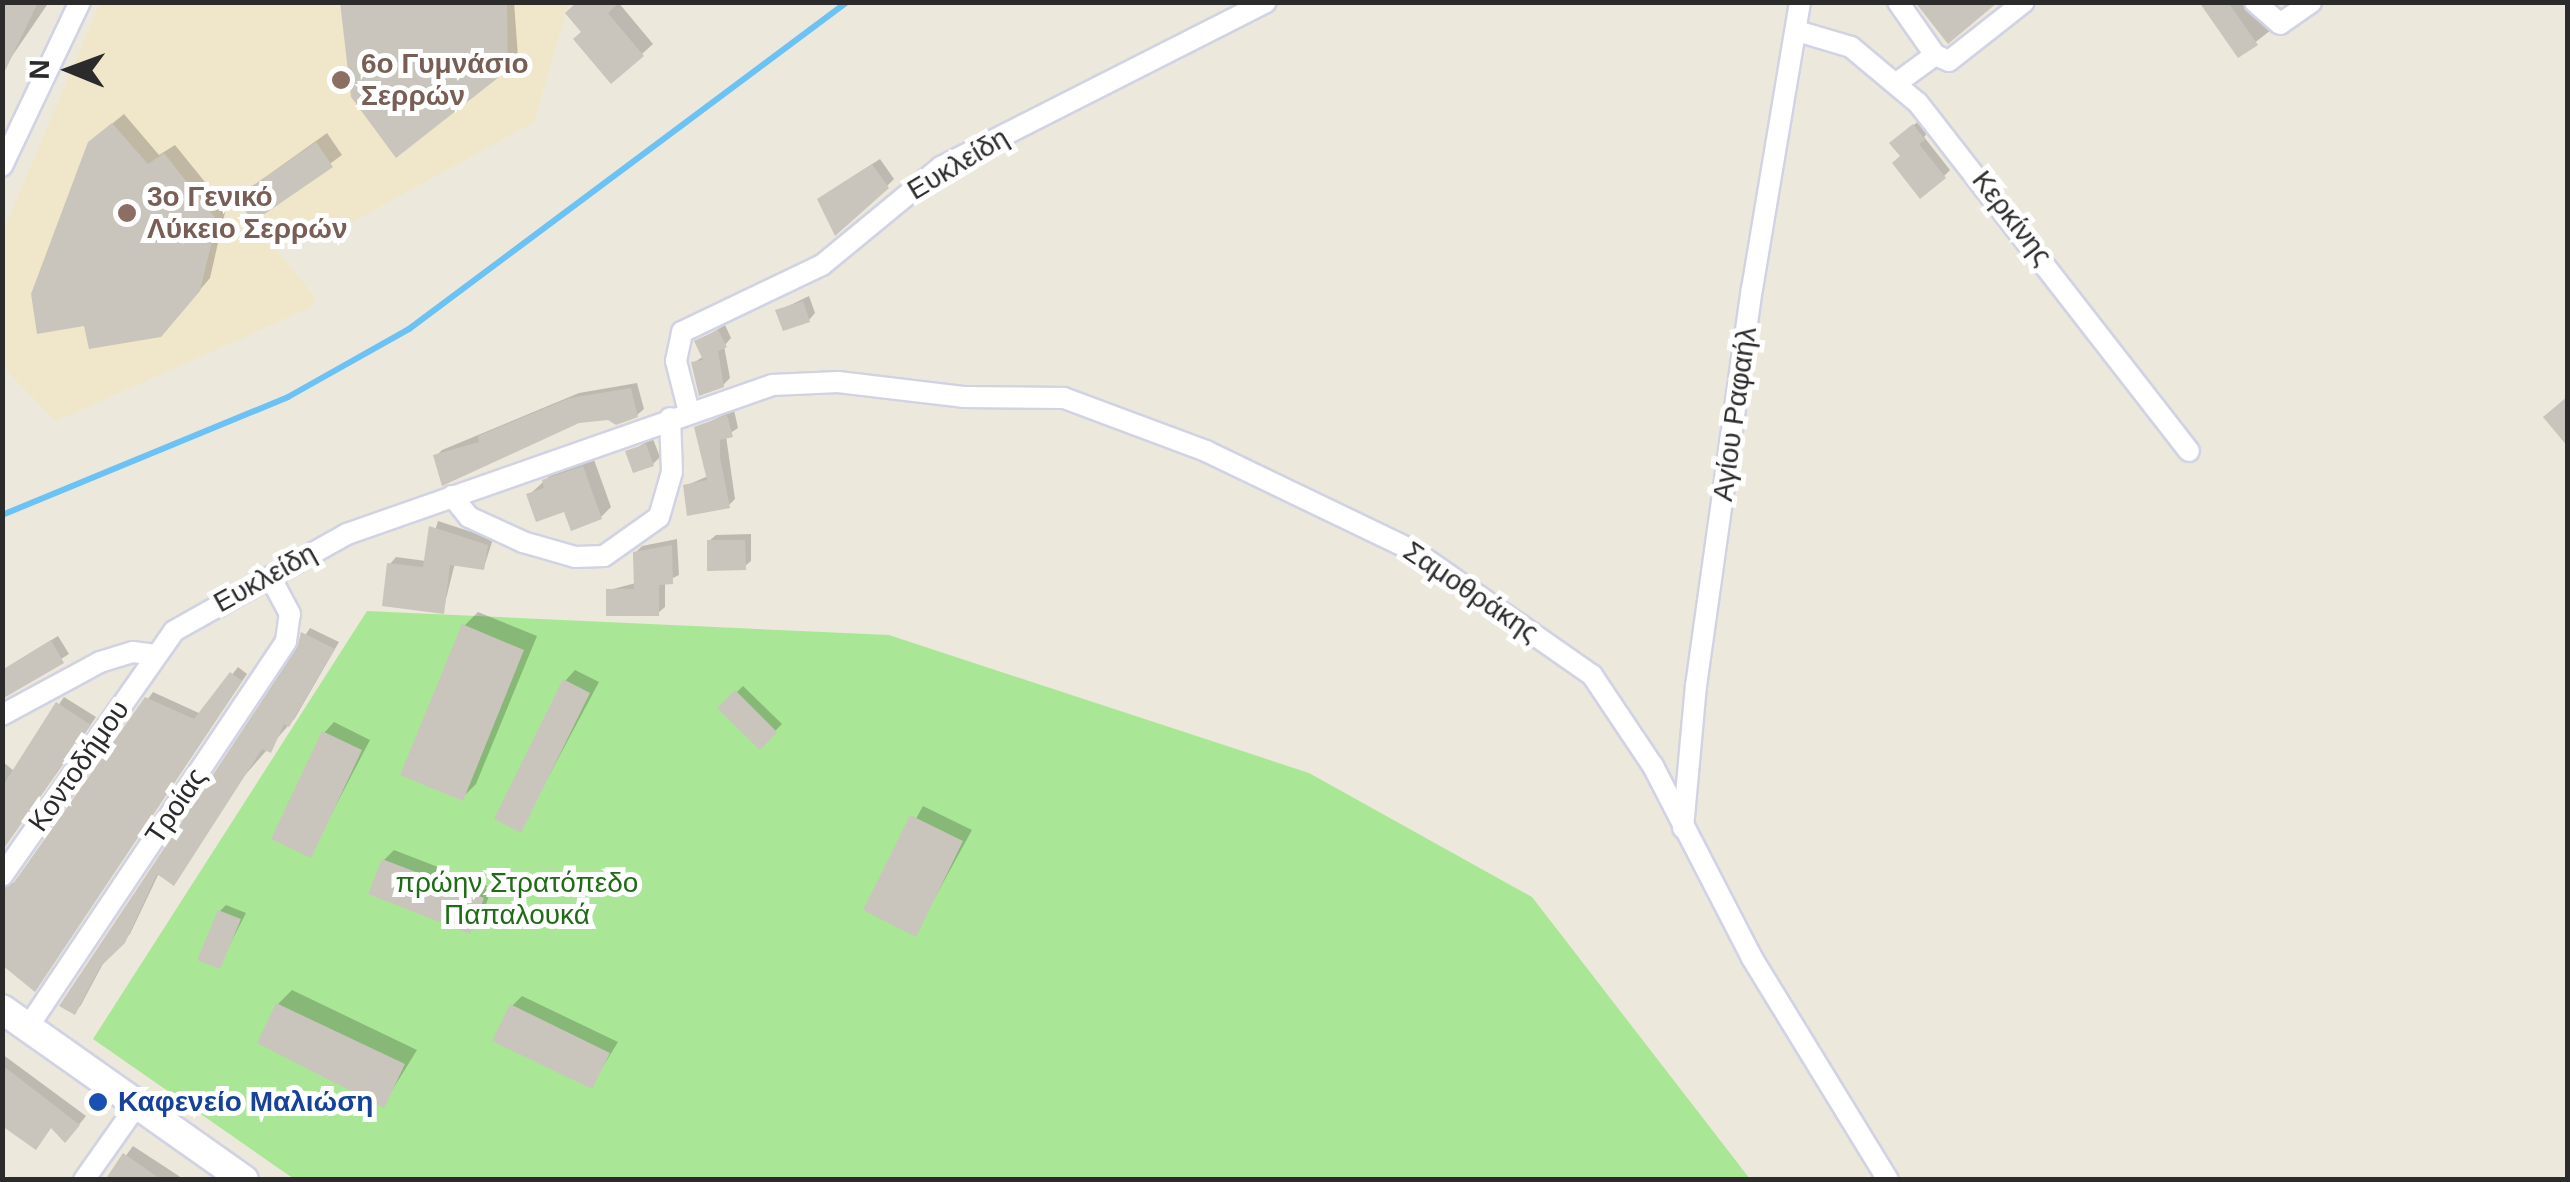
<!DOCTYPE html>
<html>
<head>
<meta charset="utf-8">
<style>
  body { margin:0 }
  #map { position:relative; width:2570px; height:1182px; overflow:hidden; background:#ede8dc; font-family:Arial,sans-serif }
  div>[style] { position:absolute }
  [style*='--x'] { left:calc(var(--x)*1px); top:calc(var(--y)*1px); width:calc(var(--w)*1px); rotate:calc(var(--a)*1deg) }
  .education>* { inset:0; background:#f0e7cb }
  .green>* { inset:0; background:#a9e796 }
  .shadow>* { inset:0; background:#0003 }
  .stream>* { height:6px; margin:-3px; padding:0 3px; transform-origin:3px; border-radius:3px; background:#6ac2f5 }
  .building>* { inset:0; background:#c9c4bc }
  .roads { filter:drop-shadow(2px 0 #d1d3e4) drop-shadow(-2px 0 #d1d3e4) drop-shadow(0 2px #d1d3e4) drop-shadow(0 -2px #d1d3e4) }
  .street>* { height:20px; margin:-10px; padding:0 10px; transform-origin:10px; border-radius:10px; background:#fff }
  .secondary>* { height:28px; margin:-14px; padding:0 14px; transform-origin:14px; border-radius:14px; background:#fff }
  .dots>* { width:28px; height:28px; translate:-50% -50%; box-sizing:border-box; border:5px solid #fff; border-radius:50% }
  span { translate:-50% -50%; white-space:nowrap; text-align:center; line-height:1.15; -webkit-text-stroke:10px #fff; paint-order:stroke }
  .education-label { font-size:28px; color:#785e54; font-weight:700 }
  .left { translate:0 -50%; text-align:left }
  .street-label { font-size:28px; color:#2b2b2b }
  .park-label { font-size:28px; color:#206c16 }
  .transit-label { font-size:28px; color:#164399; font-weight:700 }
  .frame { position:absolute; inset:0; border:5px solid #2b2b2b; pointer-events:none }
  .north { position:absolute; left:20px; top:20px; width:100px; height:100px; -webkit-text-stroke:8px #fff; paint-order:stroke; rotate:271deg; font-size:28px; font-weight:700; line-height:40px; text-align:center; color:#2b2b2b }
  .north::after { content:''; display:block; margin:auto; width:35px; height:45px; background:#2b2b2b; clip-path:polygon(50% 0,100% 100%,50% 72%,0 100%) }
</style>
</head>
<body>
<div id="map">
  <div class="education">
    <div style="clip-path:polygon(100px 3px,569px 3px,534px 122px,345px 226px,258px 227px,316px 298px,309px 308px,56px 421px,3px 367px,3px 231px)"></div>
  </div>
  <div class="green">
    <div style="clip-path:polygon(367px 611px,889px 635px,1309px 773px,1532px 897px,1750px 1179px,294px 1179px,93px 1039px)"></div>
  </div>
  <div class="shadow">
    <div style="clip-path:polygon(2px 2px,49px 2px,8px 62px)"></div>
    <div style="clip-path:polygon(342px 2px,514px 2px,518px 57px,507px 68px)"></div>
    <div style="clip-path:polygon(618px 2px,653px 44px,642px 54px,584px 32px)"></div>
    <div style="clip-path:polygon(2202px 2px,2251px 2px,2271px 30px,2239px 55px)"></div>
    <div style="clip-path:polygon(124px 114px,159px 155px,175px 145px,226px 208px,210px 278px,171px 324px,102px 132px)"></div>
    <div style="clip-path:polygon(1920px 120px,1929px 131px,1924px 137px,1950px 170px,1944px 176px,1903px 156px,1899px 137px)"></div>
    <div style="clip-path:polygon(327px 133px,342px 155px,254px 219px,250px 188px)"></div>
    <div style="clip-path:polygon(880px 159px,894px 179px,887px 186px,827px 193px)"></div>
    <div style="clip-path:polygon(809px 296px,815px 313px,809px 320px,778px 311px)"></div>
    <div style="clip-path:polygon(725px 325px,731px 338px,724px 346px,730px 378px,723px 385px,693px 363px,704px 356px,697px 342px)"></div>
    <div style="clip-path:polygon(637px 383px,644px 409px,637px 415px,579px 421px,444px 483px,436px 456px,442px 450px,579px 393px)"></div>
    <div style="clip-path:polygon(734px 410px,738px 428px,726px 436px,735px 499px,729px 505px,685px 486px,708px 476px,697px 428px)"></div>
    <div style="clip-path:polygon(653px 439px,660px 457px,653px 464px,628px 452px)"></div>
    <div style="clip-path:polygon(593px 457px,611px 507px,601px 517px,529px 495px,555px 471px)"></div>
    <div style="clip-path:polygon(438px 521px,493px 539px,484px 567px,455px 563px,443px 611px,390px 564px,396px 557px,426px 561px)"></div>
    <div style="clip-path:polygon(751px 534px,751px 561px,744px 567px,709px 541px,716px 535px)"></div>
    <div style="clip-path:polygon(677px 539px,679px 575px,665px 582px,665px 607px,658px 613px,609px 590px,636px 583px,635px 553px,642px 546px)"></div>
    <div style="clip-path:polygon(478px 612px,537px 636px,476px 784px,462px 798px,464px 626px)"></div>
    <div style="clip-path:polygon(310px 628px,339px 642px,295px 718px,159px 873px,130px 934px,106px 958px,81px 1005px,75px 1012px,62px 1005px)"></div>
    <div style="clip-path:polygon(58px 636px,69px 654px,2px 696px,14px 663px)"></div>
    <div style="clip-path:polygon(238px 667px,247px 674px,41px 982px,2px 939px,2px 879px,14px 883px,153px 692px,201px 714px)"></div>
    <div style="clip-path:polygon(575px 670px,599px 682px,520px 830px,565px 681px)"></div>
    <div style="clip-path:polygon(743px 686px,782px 724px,760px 746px,721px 708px)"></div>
    <div style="clip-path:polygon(64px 697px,96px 717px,2px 850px,2px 761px,14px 771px)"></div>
    <div style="clip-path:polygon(334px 722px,370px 740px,310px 855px,324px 733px)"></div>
    <div style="clip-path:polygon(923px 806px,972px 830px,915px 934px,866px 909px)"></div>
    <div style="clip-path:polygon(394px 850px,492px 888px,480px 920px,469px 931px,384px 860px)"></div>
    <div style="clip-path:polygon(226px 905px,246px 913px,219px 966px,220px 911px)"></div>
    <div style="clip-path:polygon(292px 990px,417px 1050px,383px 1105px,278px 1004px)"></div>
    <div style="clip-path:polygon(522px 996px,618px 1042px,591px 1086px,512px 1006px)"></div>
    <div style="clip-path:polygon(2px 1054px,86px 1116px,73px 1132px,2px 1107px)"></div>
    <div style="clip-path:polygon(133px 1146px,185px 1180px,108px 1180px)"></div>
  </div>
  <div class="stream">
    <div style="--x:2;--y:515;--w:309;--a:-22.4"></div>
    <div style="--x:288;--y:397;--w:139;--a:-29.3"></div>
    <div style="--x:409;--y:329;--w:547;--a:-36.74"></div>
  </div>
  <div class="building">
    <div style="clip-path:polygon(2px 2px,38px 2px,2px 77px)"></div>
    <div style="clip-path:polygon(340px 2px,507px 2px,508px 70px,396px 158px,351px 97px)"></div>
    <div style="clip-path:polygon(577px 2px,620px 2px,608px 13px,644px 56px,611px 84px,573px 39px,581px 32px,565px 13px)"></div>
    <div style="clip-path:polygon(1915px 2px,1998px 2px,1948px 44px)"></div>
    <div style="clip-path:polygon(2199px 2px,2228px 2px,2258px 45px,2238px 58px)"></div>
    <div style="clip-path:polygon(112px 123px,148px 164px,164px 153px,217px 220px,200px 291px,161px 337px,89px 349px,84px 326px,37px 334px,31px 294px,88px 142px)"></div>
    <div style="clip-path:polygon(1913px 124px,1925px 140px,1919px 144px,1946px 178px,1920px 199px,1892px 163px,1900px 156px,1889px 143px)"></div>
    <div style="clip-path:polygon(316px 142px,333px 167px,253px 222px,236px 197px)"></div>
    <div style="clip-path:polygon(872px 164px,889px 188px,835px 236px,817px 199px)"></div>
    <div style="clip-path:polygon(803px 301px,810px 322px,783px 331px,775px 310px)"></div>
    <div style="clip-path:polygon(718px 330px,727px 347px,718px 351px,724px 387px,699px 396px,691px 362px,703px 360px,694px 341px)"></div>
    <div style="clip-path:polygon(631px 388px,638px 417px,616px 425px,608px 420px,579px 423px,442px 486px,433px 455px,479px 442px,478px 436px,570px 398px)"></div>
    <div style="clip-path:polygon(2568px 396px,2568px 447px,2543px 417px)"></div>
    <div style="clip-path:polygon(727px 415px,733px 437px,720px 440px,720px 457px,730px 508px,687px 516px,683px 485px,707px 480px,694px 427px)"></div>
    <div style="clip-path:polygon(646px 444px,654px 466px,633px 473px,625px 451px)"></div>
    <div style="clip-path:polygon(583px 466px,602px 519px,571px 531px,564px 512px,536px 522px,526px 494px,544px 488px,542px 480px)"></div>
    <div style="clip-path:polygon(429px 526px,488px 545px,484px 570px,450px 565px,444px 614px,382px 606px,387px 563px,423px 567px)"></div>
    <div style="clip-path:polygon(707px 540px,745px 540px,746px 570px,707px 571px)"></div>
    <div style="clip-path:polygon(672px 545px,673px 584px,659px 585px,659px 616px,606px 616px,606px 589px,634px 589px,633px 552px)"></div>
    <div style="clip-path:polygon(462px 624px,524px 650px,463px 801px,400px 775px)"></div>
    <div style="clip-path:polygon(301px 632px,335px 649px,289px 727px,284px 724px,271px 753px,262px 749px,174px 886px,157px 874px,125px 943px,100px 967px,75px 1015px,59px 1006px,297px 649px)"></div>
    <div style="clip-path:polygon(51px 640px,64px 663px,2px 699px,2px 670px)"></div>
    <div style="clip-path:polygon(230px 672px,242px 681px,35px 992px,2px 965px,2px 890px,13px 884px,145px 697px,194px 719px)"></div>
    <div style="clip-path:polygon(563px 679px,590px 693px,521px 833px,494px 819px)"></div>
    <div style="clip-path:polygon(735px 690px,777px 732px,760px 750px,717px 708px)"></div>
    <div style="clip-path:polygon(56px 702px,91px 725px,2px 851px,2px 787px)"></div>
    <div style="clip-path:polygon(322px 731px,362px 750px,311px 858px,271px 839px)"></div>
    <div style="clip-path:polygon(910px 815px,963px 841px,916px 937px,863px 910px)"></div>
    <div style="clip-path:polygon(382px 859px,484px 898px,470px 934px,368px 894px)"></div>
    <div style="clip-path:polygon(218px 910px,241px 919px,220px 969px,197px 960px)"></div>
    <div style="clip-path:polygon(276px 1003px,405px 1064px,384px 1108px,257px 1043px)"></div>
    <div style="clip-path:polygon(510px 1004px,610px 1053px,592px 1089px,492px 1041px)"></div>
    <div style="clip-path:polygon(2px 1065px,80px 1125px,65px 1143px,51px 1128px,36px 1150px,2px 1126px)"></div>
    <div style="clip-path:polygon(123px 1153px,162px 1180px,105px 1180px)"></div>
  </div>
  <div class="roads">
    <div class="street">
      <div style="--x:1898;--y:2;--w:65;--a:55.1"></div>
      <div style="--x:2255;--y:2;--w:33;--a:41"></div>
      <div style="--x:2280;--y:24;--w:38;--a:-35"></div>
      <div style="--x:1797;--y:31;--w:56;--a:16.5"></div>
      <div style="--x:1851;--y:47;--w:87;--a:39.9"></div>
      <div style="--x:1918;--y:103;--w:441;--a:52.1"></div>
      <div style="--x:1898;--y:82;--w:46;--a:-36.1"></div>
      <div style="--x:1935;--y:55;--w:15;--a:23"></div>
      <div style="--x:1949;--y:61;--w:95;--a:-38.2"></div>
      <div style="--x:2;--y:166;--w:182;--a:-64.6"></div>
      <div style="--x:689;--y:412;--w:53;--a:-104.3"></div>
      <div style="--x:676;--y:361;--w:30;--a:-78"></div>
      <div style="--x:682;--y:332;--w:155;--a:-25.6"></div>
      <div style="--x:822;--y:265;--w:154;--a:-39.5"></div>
      <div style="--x:941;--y:167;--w:364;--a:-26.9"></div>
      <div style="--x:452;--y:496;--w:27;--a:51"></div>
      <div style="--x:469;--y:517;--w:60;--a:24.8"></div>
      <div style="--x:523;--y:542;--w:54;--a:16.1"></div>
      <div style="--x:575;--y:557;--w:29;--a:-2"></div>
      <div style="--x:604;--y:556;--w:67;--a:-35.3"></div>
      <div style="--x:659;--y:517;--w:47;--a:-73.9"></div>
      <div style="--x:672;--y:472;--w:54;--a:-92.1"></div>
      <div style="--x:2;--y:715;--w:111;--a:-28.4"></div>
      <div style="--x:100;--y:662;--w:34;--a:-17"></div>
      <div style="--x:133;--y:652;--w:23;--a:7"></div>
      <div style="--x:1683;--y:828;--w:143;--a:-84.8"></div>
      <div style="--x:1696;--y:686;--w:401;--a:-82"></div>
      <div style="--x:1752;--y:289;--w:291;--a:-80.5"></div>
      <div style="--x:2;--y:876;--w:299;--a:-54.9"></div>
      <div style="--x:174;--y:631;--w:198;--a:-29.3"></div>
      <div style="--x:347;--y:534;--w:450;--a:-19.3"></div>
      <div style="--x:772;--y:385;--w:66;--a:-2.6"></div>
      <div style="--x:838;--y:382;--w:126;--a:6.8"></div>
      <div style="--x:963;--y:397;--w:101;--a:0.6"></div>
      <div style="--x:1064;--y:398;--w:152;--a:20.5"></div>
      <div style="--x:1206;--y:451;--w:231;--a:25.7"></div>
      <div style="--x:1414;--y:551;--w:217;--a:34.9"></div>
      <div style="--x:1592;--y:675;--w:110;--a:56.2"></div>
      <div style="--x:1653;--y:766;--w:216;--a:62.7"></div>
      <div style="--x:1752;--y:958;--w:260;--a:58.5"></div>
      <div style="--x:28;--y:1027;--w:464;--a:-56.2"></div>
      <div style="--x:286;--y:641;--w:27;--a:-82"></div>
      <div style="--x:290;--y:614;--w:40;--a:-118"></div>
      <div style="--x:84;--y:1180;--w:92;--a:-54.8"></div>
    </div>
    <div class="secondary">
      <div style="--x:2;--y:1009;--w:296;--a:35.2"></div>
    </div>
  </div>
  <div class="dots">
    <div style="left:341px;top:80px;background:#8d6e63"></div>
    <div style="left:127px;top:213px;background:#8d6e63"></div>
    <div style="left:98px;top:1102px;background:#1a4fb4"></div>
  </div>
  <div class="education-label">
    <span class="left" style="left:361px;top:80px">6ο Γυμνάσιο<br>Σερρών</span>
    <span class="left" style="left:147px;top:213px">3ο Γενικό<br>Λύκειο Σερρών</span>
  </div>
  <div class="street-label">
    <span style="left:958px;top:164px;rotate:-31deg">Ευκλείδη</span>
    <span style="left:2012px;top:218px;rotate:52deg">Κερκίνης</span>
    <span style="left:1735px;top:414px;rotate:-82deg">Αγίου Ραφαήλ</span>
    <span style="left:265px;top:578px;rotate:-29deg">Ευκλείδη</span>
    <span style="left:1471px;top:592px;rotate:34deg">Σαμοθράκης</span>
    <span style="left:79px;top:766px;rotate:-55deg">Κοντοδήμου</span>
    <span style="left:176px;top:806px;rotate:-56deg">Τροίας</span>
  </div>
  <div class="park-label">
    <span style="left:517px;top:899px">πρώην Στρατόπεδο<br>Παπαλουκά</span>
  </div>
  <div class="transit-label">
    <span class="left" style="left:118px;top:1102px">Καφενείο Μαλιώση</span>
  </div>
  <div class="frame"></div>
  <div class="north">N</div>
</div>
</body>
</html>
